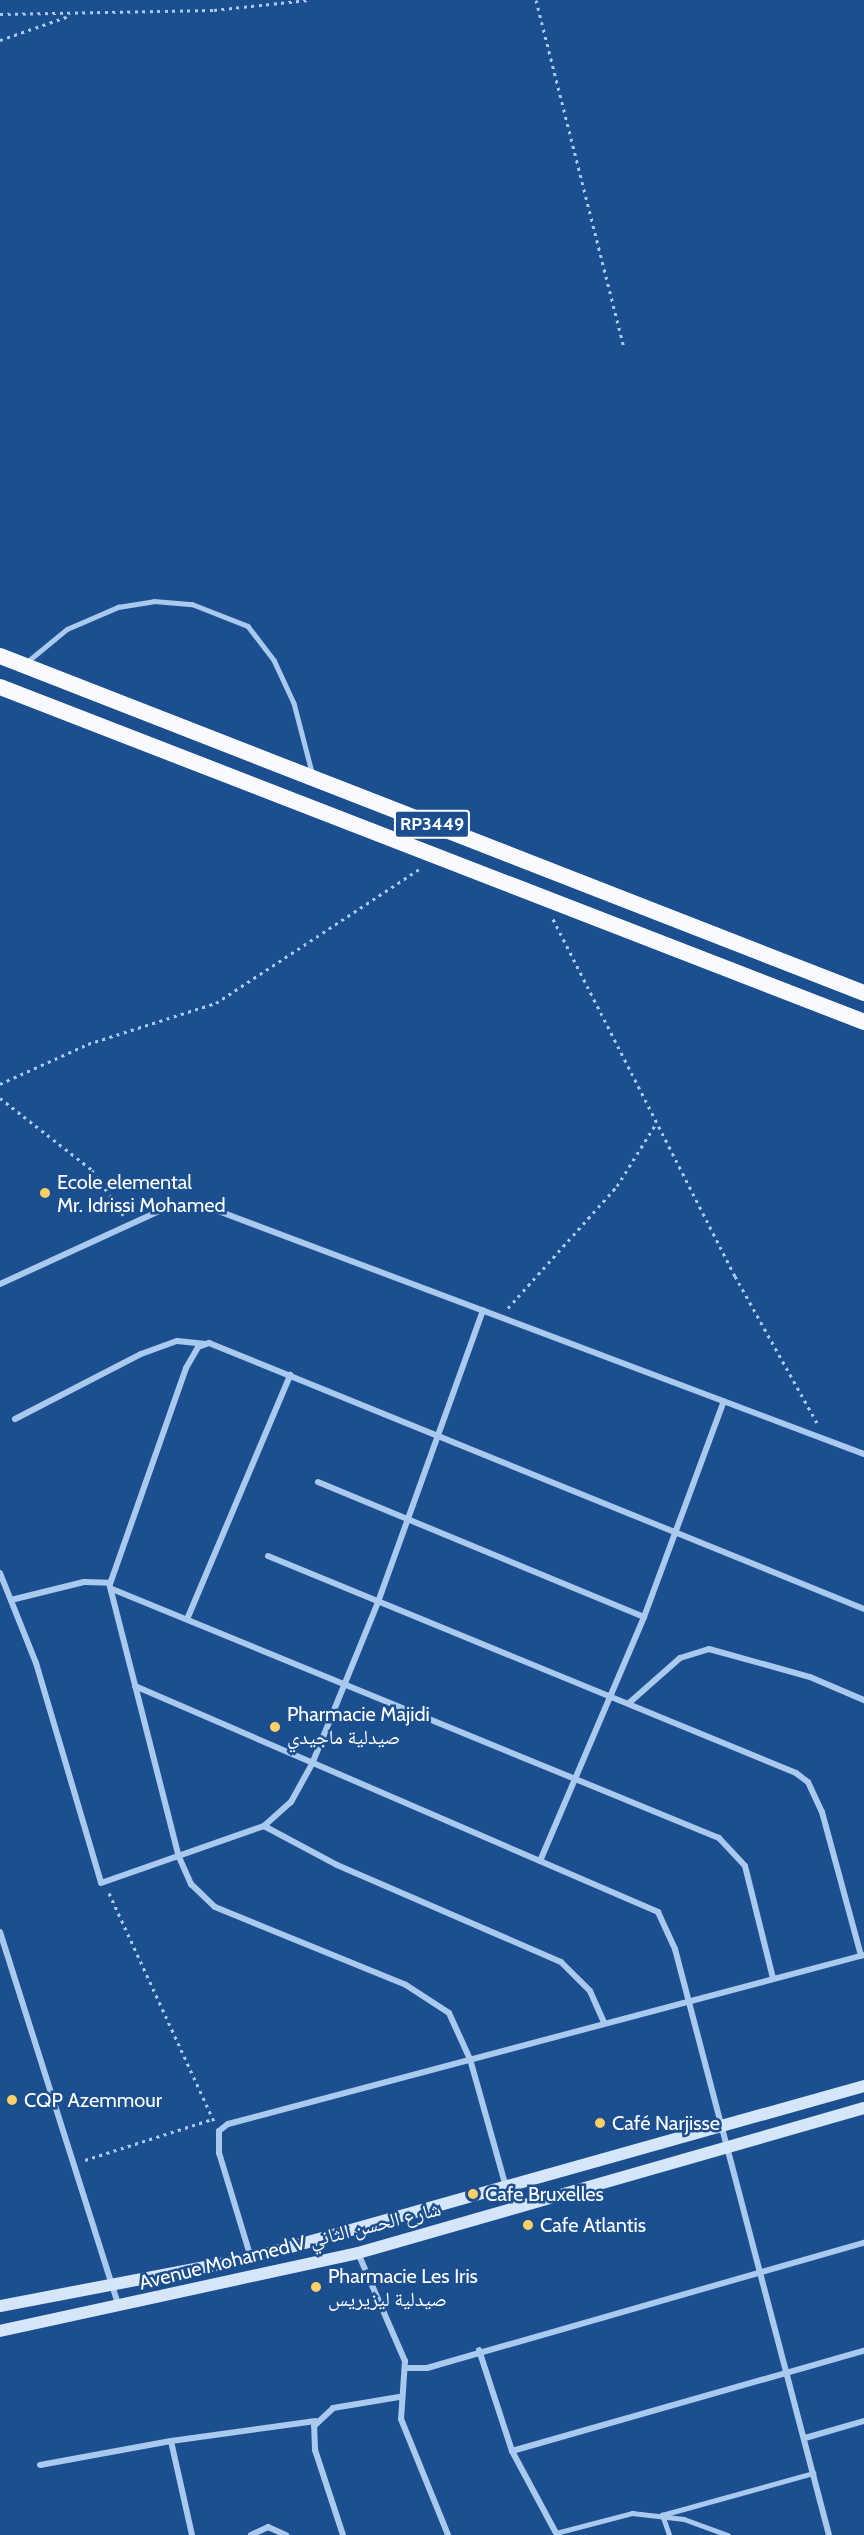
<!DOCTYPE html>
<html>
<head>
<meta charset="utf-8">
<style>
  body { margin:0 }
  #map { position:relative; width:864px; height:2535px; overflow:hidden; background:#1b4f8f; font-family:Cabin,"Noto Naskh Arabic",sans-serif }
  div>[style] { position:absolute }
  [style*='--x'] { left:calc(var(--x)*1px); top:calc(var(--y)*1px); width:calc(var(--w)*1px); rotate:calc(var(--a)*1deg) }
  .path>* { height:3px; margin-top:-1.5px; transform-origin:0; background:repeating-linear-gradient(90deg,#a9c9ee 0 3px,transparent 0 7.5px) }
  .service>* { height:4.5px; margin:-2.25px; padding:0 2.25px; transform-origin:2.25px; border-radius:2.25px; background:#a9c9ee }
  .minor>* { height:6px; margin:-3px; padding:0 3px; transform-origin:3px; border-radius:3px; background:#a9c9ee }
  .secondary>* { height:12px; margin:-6px; padding:0 6px; transform-origin:6px; border-radius:6px; background:#d6e6fa }
  .trunk>* { height:16px; margin:-8px; padding:0 8px; transform-origin:8px; border-radius:8px; background:#f8faff }
  .dots>* { width:16px; height:16px; translate:-50% -50%; box-sizing:border-box; border:3px solid #1b4f8f; border-radius:50% }
  span { translate:-50% -50%; white-space:nowrap; text-align:center; line-height:1.15; -webkit-text-stroke:5px #1b4f8f; paint-order:stroke }
  .shield-label span { padding:2px 4px; background:#1b4f8f; border:2px solid; border-radius:4px; -webkit-text-stroke-width:0 }
  .shield-label { font-size:18px; color:#fff; font-weight:700 }
  .poi-label { font-size:20px; color:#fff }
  .left { translate:0 -50%; text-align:left }
  .street-label { font-size:20px; color:#fff }
</style>
</head>
<body>
<div id="map">
  <div class="path">
    <div style="--x:536;--y:0;--w:356;--a:75.8"></div>
    <div style="--x:0;--y:14;--w:214;--a:-1.1"></div>
    <div style="--x:214;--y:10;--w:95;--a:-6.1"></div>
    <div style="--x:0;--y:40;--w:73;--a:-19.2"></div>
    <div style="--x:553;--y:919;--w:401;--a:63"></div>
    <div style="--x:735;--y:1276;--w:168;--a:60.8"></div>
    <div style="--x:0;--y:1084;--w:97;--a:-24.4"></div>
    <div style="--x:88;--y:1044;--w:134;--a:-17.8"></div>
    <div style="--x:216;--y:1003;--w:243;--a:-33.4"></div>
    <div style="--x:0;--y:1098;--w:117;--a:38"></div>
    <div style="--x:92;--y:1170;--w:55;--a:55.4"></div>
    <div style="--x:508;--y:1308;--w:164;--a:-48.2"></div>
    <div style="--x:617;--y:1186;--w:75;--a:-58"></div>
    <div style="--x:109;--y:1893;--w:251;--a:65.3"></div>
    <div style="--x:85;--y:2160;--w:134;--a:-17.8"></div>
  </div>
  <div class="service">
    <div style="--x:28;--y:661;--w:50;--a:-39.4"></div>
    <div style="--x:67;--y:629;--w:56;--a:-23.3"></div>
    <div style="--x:118;--y:607;--w:36;--a:-9"></div>
    <div style="--x:154;--y:601;--w:38;--a:5"></div>
    <div style="--x:192;--y:604;--w:60;--a:21.4"></div>
    <div style="--x:248;--y:626;--w:43;--a:52.6"></div>
    <div style="--x:274;--y:660;--w:47;--a:65.1"></div>
    <div style="--x:294;--y:703;--w:71;--a:75.4"></div>
    <div style="--x:556;--y:2533;--w:79;--a:-14.7"></div>
    <div style="--x:632;--y:2513;--w:52;--a:6.6"></div>
    <div style="--x:684;--y:2519;--w:47;--a:20"></div>
    <div style="--x:669;--y:2535;--w:21;--a:-109"></div>
    <div style="--x:662;--y:2515;--w:157;--a:-15.5"></div>
  </div>
  <div class="minor">
    <div style="--x:0;--y:1284;--w:183;--a:-24.6"></div>
    <div style="--x:166;--y:1208;--w:31;--a:-9"></div>
    <div style="--x:197;--y:1203;--w:713;--a:20.62"></div>
    <div style="--x:15;--y:1419;--w:142;--a:-27.3"></div>
    <div style="--x:141;--y:1354;--w:38;--a:-20"></div>
    <div style="--x:177;--y:1341;--w:27;--a:6"></div>
    <div style="--x:318;--y:1482;--w:353;--a:22.5"></div>
    <div style="--x:268;--y:1556;--w:571;--a:22.34"></div>
    <div style="--x:796;--y:1773;--w:15;--a:37"></div>
    <div style="--x:808;--y:1782;--w:33;--a:65"></div>
    <div style="--x:822;--y:1812;--w:149;--a:74.8"></div>
    <div style="--x:0;--y:1573;--w:97;--a:68.2"></div>
    <div style="--x:36;--y:1663;--w:229;--a:73.5"></div>
    <div style="--x:101;--y:1883;--w:173;--a:-19.3"></div>
    <div style="--x:264;--y:1826;--w:36;--a:-42"></div>
    <div style="--x:291;--y:1802;--w:43;--a:-61.1"></div>
    <div style="--x:312;--y:1764;--w:175;--a:-67.8"></div>
    <div style="--x:378;--y:1602;--w:310;--a:-70.2"></div>
    <div style="--x:110;--y:1584;--w:229;--a:-70.6"></div>
    <div style="--x:186;--y:1368;--w:24;--a:-60"></div>
    <div style="--x:198;--y:1347;--w:12;--a:-20"></div>
    <div style="--x:209;--y:1343;--w:707;--a:22.1"></div>
    <div style="--x:112;--y:1589;--w:656;--a:22.3"></div>
    <div style="--x:719;--y:1838;--w:38;--a:47"></div>
    <div style="--x:745;--y:1866;--w:115;--a:76"></div>
    <div style="--x:11;--y:1600;--w:75;--a:-13.9"></div>
    <div style="--x:84;--y:1582;--w:25;--a:2"></div>
    <div style="--x:109;--y:1583;--w:283;--a:75.7"></div>
    <div style="--x:179;--y:1857;--w:30;--a:66"></div>
    <div style="--x:191;--y:1884;--w:33;--a:44"></div>
    <div style="--x:215;--y:1907;--w:206;--a:22.2"></div>
    <div style="--x:406;--y:1985;--w:51;--a:33.1"></div>
    <div style="--x:449;--y:2013;--w:51;--a:65.5"></div>
    <div style="--x:470;--y:2059;--w:155;--a:74.3"></div>
    <div style="--x:188;--y:1617;--w:263;--a:-67.1"></div>
    <div style="--x:135;--y:1686;--w:570;--a:23.37"></div>
    <div style="--x:658;--y:1912;--w:41;--a:65.3"></div>
    <div style="--x:675;--y:1949;--w:606;--a:75.28"></div>
    <div style="--x:629;--y:1703;--w:68;--a:-41.4"></div>
    <div style="--x:680;--y:1658;--w:30;--a:-17"></div>
    <div style="--x:709;--y:1649;--w:105;--a:15.5"></div>
    <div style="--x:810;--y:1677;--w:59;--a:23.1"></div>
    <div style="--x:264;--y:1826;--w:83;--a:28.1"></div>
    <div style="--x:337;--y:1865;--w:244;--a:23.4"></div>
    <div style="--x:561;--y:1962;--w:41;--a:45"></div>
    <div style="--x:590;--y:1991;--w:34;--a:66"></div>
    <div style="--x:540;--y:1861;--w:265;--a:-66.9"></div>
    <div style="--x:644;--y:1617;--w:230;--a:-69.7"></div>
    <div style="--x:0;--y:1932;--w:391;--a:72.4"></div>
    <div style="--x:358;--y:2253;--w:118;--a:66.5"></div>
    <div style="--x:405;--y:2361;--w:58;--a:93.9"></div>
    <div style="--x:401;--y:2419;--w:125;--a:67.9"></div>
    <div style="--x:251;--y:2258;--w:110;--a:-106.9"></div>
    <div style="--x:219;--y:2153;--w:22;--a:-90"></div>
    <div style="--x:219;--y:2131;--w:11;--a:-38"></div>
    <div style="--x:228;--y:2124;--w:658;--a:-14.88"></div>
    <div style="--x:479;--y:2350;--w:106;--a:71.9"></div>
    <div style="--x:512;--y:2451;--w:95;--a:61.8"></div>
    <div style="--x:406;--y:2368;--w:21;--a:0"></div>
    <div style="--x:427;--y:2368;--w:455;--a:-16"></div>
    <div style="--x:805;--y:2438;--w:61;--a:-16.1"></div>
    <div style="--x:512;--y:2451;--w:366;--a:-15.9"></div>
    <div style="--x:40;--y:2465;--w:133;--a:-10.4"></div>
    <div style="--x:192;--y:2535;--w:96;--a:-102.6"></div>
    <div style="--x:171;--y:2441;--w:146;--a:-7.9"></div>
    <div style="--x:251;--y:2535;--w:19;--a:-25"></div>
    <div style="--x:268;--y:2527;--w:20;--a:24"></div>
    <div style="--x:343;--y:2535;--w:89;--a:-108.2"></div>
    <div style="--x:315;--y:2450;--w:24;--a:-92"></div>
    <div style="--x:314;--y:2426;--w:26;--a:-43"></div>
    <div style="--x:333;--y:2408;--w:67;--a:-9.5"></div>
  </div>
  <div class="secondary">
    <div style="--x:0;--y:2306;--w:256;--a:-10.8"></div>
    <div style="--x:251;--y:2258;--w:637;--a:-15.67"></div>
    <div style="--x:0;--y:2331;--w:366;--a:-12.3"></div>
    <div style="--x:358;--y:2253;--w:526;--a:-15.99"></div>
  </div>
  <div class="trunk">
    <div style="--x:0;--y:656;--w:927;--a:21.31"></div>
    <div style="--x:0;--y:687;--w:927;--a:21.19"></div>
  </div>
  <div class="dots">
    <div style="left:45px;top:1193px;background:#ffd166"></div>
    <div style="left:275px;top:1727px;background:#ffd166"></div>
    <div style="left:12px;top:2100px;background:#ffd166"></div>
    <div style="left:600px;top:2123px;background:#ffd166"></div>
    <div style="left:473px;top:2194px;background:#ffd166"></div>
    <div style="left:528px;top:2225px;background:#ffd166"></div>
    <div style="left:316px;top:2287px;background:#ffd166"></div>
  </div>
  <div class="shield-label">
    <span style="left:432px;top:824px">RP3449</span>
  </div>
  <div class="poi-label">
    <span class="left" style="left:57px;top:1194px">Ecole elemental<br>Mr. Idrissi Mohamed</span>
    <span class="left" style="left:287px;top:1726px">Pharmacie Majidi<br>صيدلية ماجيدي</span>
    <span class="left" style="left:24px;top:2100px">CQP Azemmour</span>
    <span class="left" style="left:612px;top:2123px">Café Narjisse</span>
    <span class="left" style="left:485px;top:2194px">Cafe Bruxelles</span>
    <span class="left" style="left:540px;top:2225px">Cafe Atlantis</span>
    <span class="left" style="left:328px;top:2288px">Pharmacie Les Iris<br>صيدلية ليزيريس</span>
  </div>
  <div class="street-label">
    <span style="left:290px;top:2246px;rotate:-14deg">Avenue Mohamed V شارع الحسن الثاني</span>
  </div>
</div>
</body>
</html>
